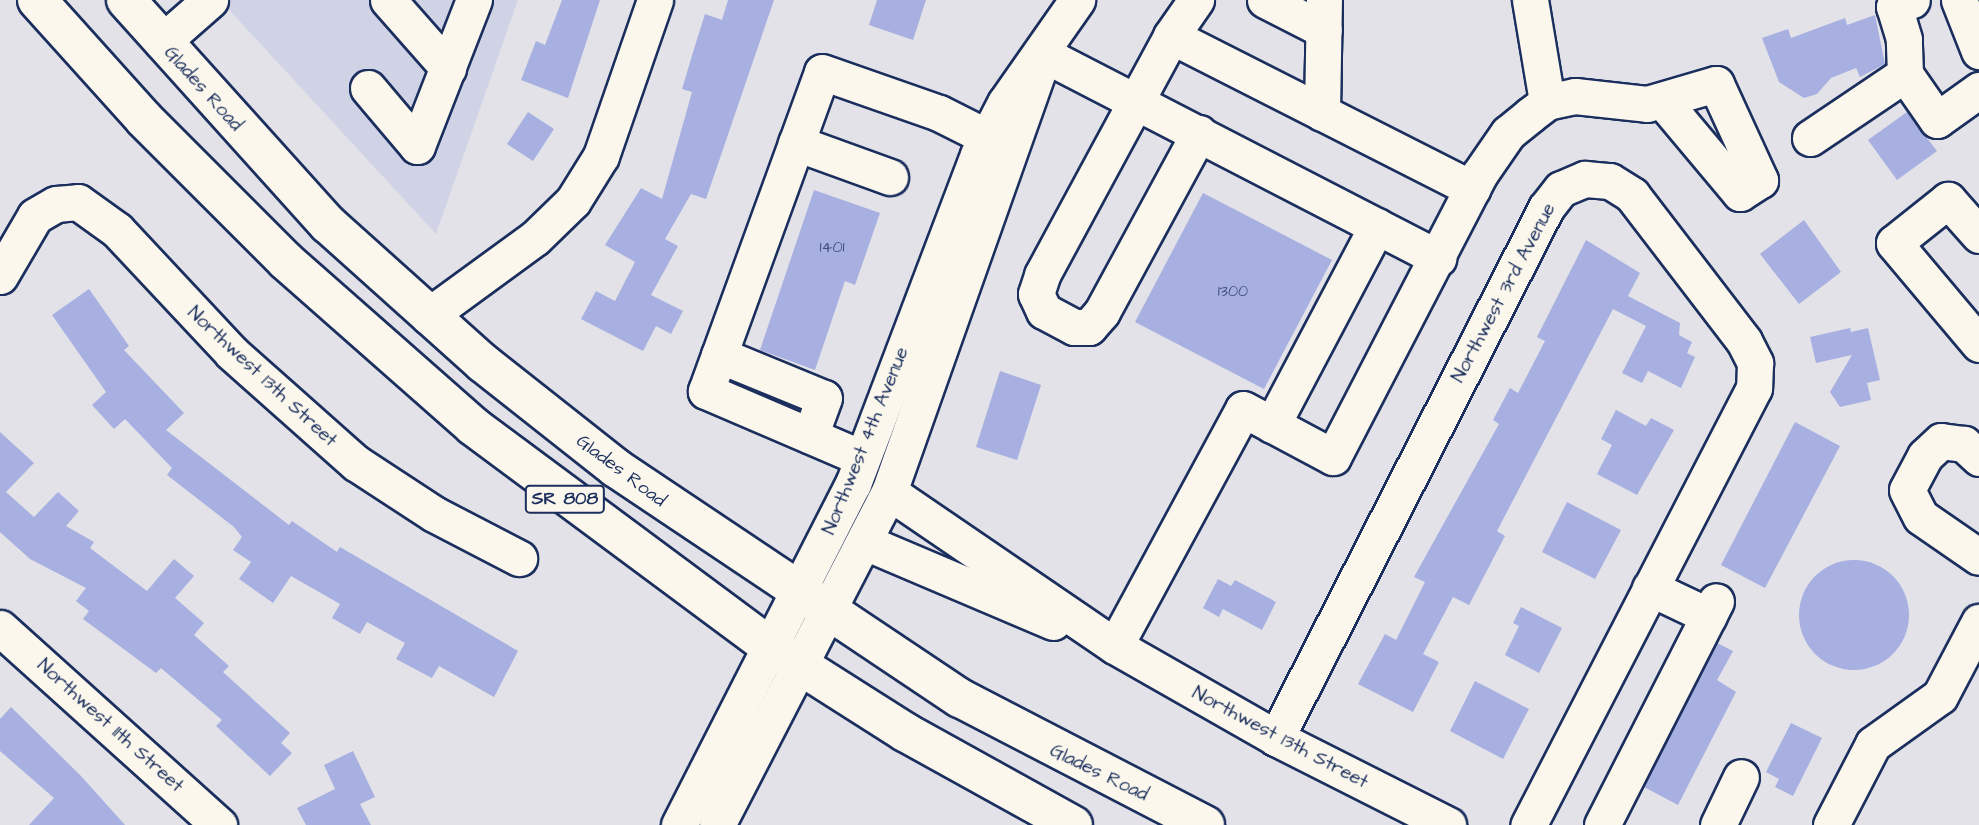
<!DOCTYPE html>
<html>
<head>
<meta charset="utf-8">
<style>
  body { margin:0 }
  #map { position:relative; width:1979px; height:825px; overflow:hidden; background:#e2e2e8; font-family:"Architects Daughter",sans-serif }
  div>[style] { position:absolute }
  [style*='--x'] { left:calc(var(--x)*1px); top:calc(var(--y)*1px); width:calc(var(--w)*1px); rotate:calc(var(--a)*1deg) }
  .built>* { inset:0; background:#d0d3e6 }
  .building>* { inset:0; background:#a7b0e0 }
  .round { border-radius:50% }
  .roads { filter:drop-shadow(2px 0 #1b2f5e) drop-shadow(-2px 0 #1b2f5e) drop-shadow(0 2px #1b2f5e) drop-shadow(0 -2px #1b2f5e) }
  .minor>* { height:35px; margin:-17.5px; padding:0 17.5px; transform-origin:17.5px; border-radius:17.5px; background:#fbf7ec }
  .major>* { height:38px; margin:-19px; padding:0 19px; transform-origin:19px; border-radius:19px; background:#fbf7ec }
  span { translate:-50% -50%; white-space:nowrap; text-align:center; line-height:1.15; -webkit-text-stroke:5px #fbf7ec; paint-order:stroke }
  .number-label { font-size:16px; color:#3e4f7e }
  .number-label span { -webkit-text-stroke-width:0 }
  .shield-label span { padding:2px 5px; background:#fbf7ec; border:2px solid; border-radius:5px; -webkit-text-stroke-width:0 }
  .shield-label { font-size:18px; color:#1b2f5e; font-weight:700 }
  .street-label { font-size:19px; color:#1b2f5e }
</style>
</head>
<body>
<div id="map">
  <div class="built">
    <div style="clip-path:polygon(220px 0,518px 0,436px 234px)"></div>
  </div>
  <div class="building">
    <div style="clip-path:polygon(562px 0,600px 0,568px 98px,521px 80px,536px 41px,545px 45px)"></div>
    <div style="clip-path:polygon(728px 0,774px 0,706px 199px,691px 194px,665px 239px,678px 246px,651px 295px,683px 311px,671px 334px,656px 326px,643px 351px,581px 319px,596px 291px,615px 301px,635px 262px,605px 245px,641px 188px,662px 199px,692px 92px,682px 89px,694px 49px,705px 14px,722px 20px)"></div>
    <div style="clip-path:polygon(877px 0,926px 0,913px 40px,869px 25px)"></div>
    <div style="clip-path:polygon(1875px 15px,1885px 64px,1860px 77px,1856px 68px,1831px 78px,1817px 94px,1804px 98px,1779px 82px,1762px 38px,1788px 29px,1791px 38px,1845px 18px,1847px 25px)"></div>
    <div style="clip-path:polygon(528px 112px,554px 129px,533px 161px,507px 144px)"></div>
    <div style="clip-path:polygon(1907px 112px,1937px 151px,1897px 180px,1868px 140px)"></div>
    <div style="clip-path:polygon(814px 190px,880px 213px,855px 285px,845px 281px,815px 370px,760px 350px)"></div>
    <div style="clip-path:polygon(1203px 193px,1332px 260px,1264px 389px,1135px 322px)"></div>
    <div style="clip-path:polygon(1804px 220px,1841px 272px,1799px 304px,1760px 254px)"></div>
    <div style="clip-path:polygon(1586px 240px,1640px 273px,1628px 296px,1680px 323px,1679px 335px,1692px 342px,1687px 353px,1695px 357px,1681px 388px,1648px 371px,1642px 383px,1622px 373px,1646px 326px,1613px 309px,1497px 531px,1505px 536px,1469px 605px,1453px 597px,1423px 654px,1439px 662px,1413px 712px,1358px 684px,1385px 634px,1396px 640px,1425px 582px,1414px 577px,1499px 424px,1493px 420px,1510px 388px,1518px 393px,1545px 341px,1537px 337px)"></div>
    <div style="clip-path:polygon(89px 289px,129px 346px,124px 350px,184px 413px,166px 430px,289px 525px,292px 521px,337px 552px,340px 547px,518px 651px,494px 697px,439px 666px,432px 678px,396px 659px,405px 643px,367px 622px,360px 634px,332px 618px,340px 604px,291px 576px,273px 603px,239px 579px,251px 562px,233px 550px,242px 537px,234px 527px,167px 475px,172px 468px,125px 419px,114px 429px,92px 405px,106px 392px,52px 315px)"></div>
    <div style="clip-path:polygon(1850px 328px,1851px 332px,1868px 328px,1880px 380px,1867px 383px,1871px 400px,1840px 407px,1830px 392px,1852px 355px,1816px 363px,1810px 337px)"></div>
    <div style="clip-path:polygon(1000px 371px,1041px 385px,1017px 460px,976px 447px)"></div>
    <div style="clip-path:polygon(1616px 410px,1646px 426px,1651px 418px,1674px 430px,1637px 495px,1597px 474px,1612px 445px,1601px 439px)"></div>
    <div style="clip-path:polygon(1795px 422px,1840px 446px,1765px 588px,1721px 565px)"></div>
    <div style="clip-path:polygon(0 432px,34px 463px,6px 492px,34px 517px,58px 492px,79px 511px,66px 526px,94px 542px,90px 548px,147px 591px,174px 559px,194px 576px,175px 598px,204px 623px,194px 635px,229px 666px,223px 672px,290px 733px,281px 743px,292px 753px,270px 776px,216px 726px,222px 720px,161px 668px,156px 673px,83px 619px,89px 611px,76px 601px,86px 588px,30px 559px,0 532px)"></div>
    <div style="clip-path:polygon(1567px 502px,1621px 530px,1595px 579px,1542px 552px)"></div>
    <div class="round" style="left:1799px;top:560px;width:110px;height:110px"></div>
    <div style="clip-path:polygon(1218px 579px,1231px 586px,1235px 580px,1276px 602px,1262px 630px,1223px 609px,1219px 617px,1203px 608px)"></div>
    <div style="clip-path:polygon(1521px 607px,1562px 628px,1539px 673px,1505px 655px,1519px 626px,1513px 623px)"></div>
    <div style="clip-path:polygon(1717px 643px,1733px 651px,1717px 680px,1736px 692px,1678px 805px,1644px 787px)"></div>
    <div style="clip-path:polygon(1475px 681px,1529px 709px,1503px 759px,1450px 731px)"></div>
    <div style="clip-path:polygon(11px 707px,81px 776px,125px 825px,29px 825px,54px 798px,0 751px,0 719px)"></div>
    <div style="clip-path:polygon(1791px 723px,1822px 738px,1793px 796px,1775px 787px,1779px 779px,1766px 772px)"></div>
    <div style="clip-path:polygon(353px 751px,375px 797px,360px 804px,371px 825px,306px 825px,297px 808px,335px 789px,324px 765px)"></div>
  </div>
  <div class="roads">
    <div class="minor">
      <div style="--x:388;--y:0;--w:91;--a:48.6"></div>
      <div style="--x:1265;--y:0;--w:66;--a:27"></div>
      <div style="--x:1530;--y:0;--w:103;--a:80.5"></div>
      <div style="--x:1959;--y:0;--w:55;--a:68.6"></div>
      <div style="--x:1171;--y:36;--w:44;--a:-55.2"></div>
      <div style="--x:162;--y:42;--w:64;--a:-41.2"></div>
      <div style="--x:1043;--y:54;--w:445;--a:27.3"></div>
      <div style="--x:1905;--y:74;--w:35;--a:-92"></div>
      <div style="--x:1904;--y:39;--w:34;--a:-107"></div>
      <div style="--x:1894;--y:7;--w:19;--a:-21"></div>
      <div style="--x:368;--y:88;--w:76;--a:49.8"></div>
      <div style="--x:417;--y:146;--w:157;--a:-68.7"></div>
      <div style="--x:1322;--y:113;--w:113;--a:-89"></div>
      <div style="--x:1199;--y:133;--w:204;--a:118.5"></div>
      <div style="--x:1102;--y:312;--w:20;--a:131"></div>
      <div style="--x:1089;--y:327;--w:15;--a:180"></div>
      <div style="--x:1074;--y:327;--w:34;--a:-152"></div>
      <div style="--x:1044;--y:311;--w:19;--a:-115"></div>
      <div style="--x:1036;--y:294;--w:20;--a:-72"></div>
      <div style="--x:1042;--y:275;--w:272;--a:-61.6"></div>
      <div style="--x:1171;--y:36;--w:338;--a:26.9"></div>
      <div style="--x:1810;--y:138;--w:115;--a:-34"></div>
      <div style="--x:1905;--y:74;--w:56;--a:55.2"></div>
      <div style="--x:1937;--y:120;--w:52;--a:-35.5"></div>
      <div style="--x:796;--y:143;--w:100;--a:19.9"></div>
      <div style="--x:1979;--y:235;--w:47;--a:-131.5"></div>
      <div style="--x:1948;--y:200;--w:69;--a:141.5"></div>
      <div style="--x:1894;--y:243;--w:132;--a:49.9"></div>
      <div style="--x:0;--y:276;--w:69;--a:-59.7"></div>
      <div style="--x:35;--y:216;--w:24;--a:-30"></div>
      <div style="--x:56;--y:204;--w:22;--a:-5"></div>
      <div style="--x:78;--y:202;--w:48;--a:35.7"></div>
      <div style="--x:117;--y:230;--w:168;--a:46.9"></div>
      <div style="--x:232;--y:353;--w:166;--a:41.6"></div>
      <div style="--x:356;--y:463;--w:93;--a:33.2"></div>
      <div style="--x:434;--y:514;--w:96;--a:27.4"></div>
      <div style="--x:428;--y:316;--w:132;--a:-36.1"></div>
      <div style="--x:535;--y:238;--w:53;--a:-44.2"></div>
      <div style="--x:573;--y:201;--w:53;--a:-58.1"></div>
      <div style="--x:601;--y:156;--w:165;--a:-70.9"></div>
      <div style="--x:719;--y:355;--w:113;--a:22.3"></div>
      <div style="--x:824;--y:398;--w:40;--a:110.2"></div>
      <div style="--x:1272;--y:425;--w:225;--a:-62.2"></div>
      <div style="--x:862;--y:458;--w:170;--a:-156.8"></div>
      <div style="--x:706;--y:391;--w:339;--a:-70"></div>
      <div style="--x:822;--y:72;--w:124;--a:19.3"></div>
      <div style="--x:939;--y:113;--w:76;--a:26.6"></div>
      <div style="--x:1979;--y:458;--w:21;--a:-137"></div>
      <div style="--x:1964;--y:444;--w:23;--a:-173"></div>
      <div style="--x:1941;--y:441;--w:22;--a:137"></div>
      <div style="--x:1925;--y:456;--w:38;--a:118"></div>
      <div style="--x:1907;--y:490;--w:30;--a:63"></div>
      <div style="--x:1921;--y:517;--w:70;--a:34.6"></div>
      <div style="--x:889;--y:492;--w:273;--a:34.3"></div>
      <div style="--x:1115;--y:646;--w:185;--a:29.7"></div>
      <div style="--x:1276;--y:738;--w:193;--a:26.8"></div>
      <div style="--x:867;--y:543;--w:202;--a:23"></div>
      <div style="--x:1650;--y:588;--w:65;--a:25.4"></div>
      <div style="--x:0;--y:628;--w:295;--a:42"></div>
      <div style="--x:1115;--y:646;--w:269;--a:-61.6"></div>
      <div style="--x:1243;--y:409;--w:102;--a:28.1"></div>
      <div style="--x:1333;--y:457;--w:318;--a:-62.6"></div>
      <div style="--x:1479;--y:175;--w:51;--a:-55.4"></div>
      <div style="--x:1508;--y:133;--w:28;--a:-39"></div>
      <div style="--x:1530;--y:115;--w:21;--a:-37"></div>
      <div style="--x:1547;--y:102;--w:29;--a:-12"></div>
      <div style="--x:1575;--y:96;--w:72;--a:6.3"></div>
      <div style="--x:1647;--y:104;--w:72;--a:-16.2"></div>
      <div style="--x:1716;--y:84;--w:106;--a:65.4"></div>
      <div style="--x:1760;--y:180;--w:24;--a:147"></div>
      <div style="--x:1740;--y:193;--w:121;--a:-130"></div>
      <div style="--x:1276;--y:738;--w:595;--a:-63"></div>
      <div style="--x:1546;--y:208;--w:24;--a:-52"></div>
      <div style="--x:1561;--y:189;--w:26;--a:-23"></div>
      <div style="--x:1585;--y:179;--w:25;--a:5"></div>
      <div style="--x:1610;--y:181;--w:26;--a:32"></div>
      <div style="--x:1632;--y:195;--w:184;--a:52.5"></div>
      <div style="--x:1744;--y:341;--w:25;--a:63"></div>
      <div style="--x:1755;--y:363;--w:25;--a:92"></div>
      <div style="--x:1754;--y:388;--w:492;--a:117.3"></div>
      <div style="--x:679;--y:825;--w:383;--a:-63"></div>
      <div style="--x:853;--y:484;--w:352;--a:-69.2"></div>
      <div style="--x:978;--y:155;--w:59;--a:-62.6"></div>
      <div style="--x:1005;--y:103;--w:126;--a:-55"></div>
      <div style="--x:717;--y:825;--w:375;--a:-62.7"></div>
      <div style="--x:889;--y:492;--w:443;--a:-70.5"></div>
      <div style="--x:1602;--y:825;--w:251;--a:-63"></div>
      <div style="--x:1718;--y:825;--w:53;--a:-64.4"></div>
      <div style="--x:1831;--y:825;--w:91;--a:-62.6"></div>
      <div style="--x:1873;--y:744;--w:82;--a:-35.6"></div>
      <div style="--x:1940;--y:696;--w:84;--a:-62.2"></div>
    </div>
    <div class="major">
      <div style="--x:37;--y:0;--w:160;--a:48"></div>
      <div style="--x:144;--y:119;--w:201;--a:45"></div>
      <div style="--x:286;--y:261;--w:249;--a:41.4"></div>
      <div style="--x:473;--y:426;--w:371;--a:36.6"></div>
      <div style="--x:771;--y:647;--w:159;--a:32.4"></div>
      <div style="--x:905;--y:732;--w:192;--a:29"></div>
      <div style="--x:126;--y:0;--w:302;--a:48"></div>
      <div style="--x:328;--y:224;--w:208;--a:41.9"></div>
      <div style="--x:483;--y:363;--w:169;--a:38.3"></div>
      <div style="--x:616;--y:468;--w:414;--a:33.8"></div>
      <div style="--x:960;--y:698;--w:276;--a:27.4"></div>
    </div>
  </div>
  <div class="number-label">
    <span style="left:832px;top:247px">1401</span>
    <span style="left:1233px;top:291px">1300</span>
  </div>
  <div class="shield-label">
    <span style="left:565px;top:499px">SR 808</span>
  </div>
  <div class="street-label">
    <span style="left:203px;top:89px;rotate:48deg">Glades Road</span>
    <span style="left:1504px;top:293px;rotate:-62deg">Northwest 3rd Avenue</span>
    <span style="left:262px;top:377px;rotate:43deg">Northwest 13th Street</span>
    <span style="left:866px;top:441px;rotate:-68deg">Northwest 4th Avenue</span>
    <span style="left:621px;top:471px;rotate:37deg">Glades Road</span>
    <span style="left:110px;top:726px;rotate:42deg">Northwest 11th Street</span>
    <span style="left:1280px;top:738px;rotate:28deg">Northwest 13th Street</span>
    <span style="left:1099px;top:773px;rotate:26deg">Glades Road</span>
  </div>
</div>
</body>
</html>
